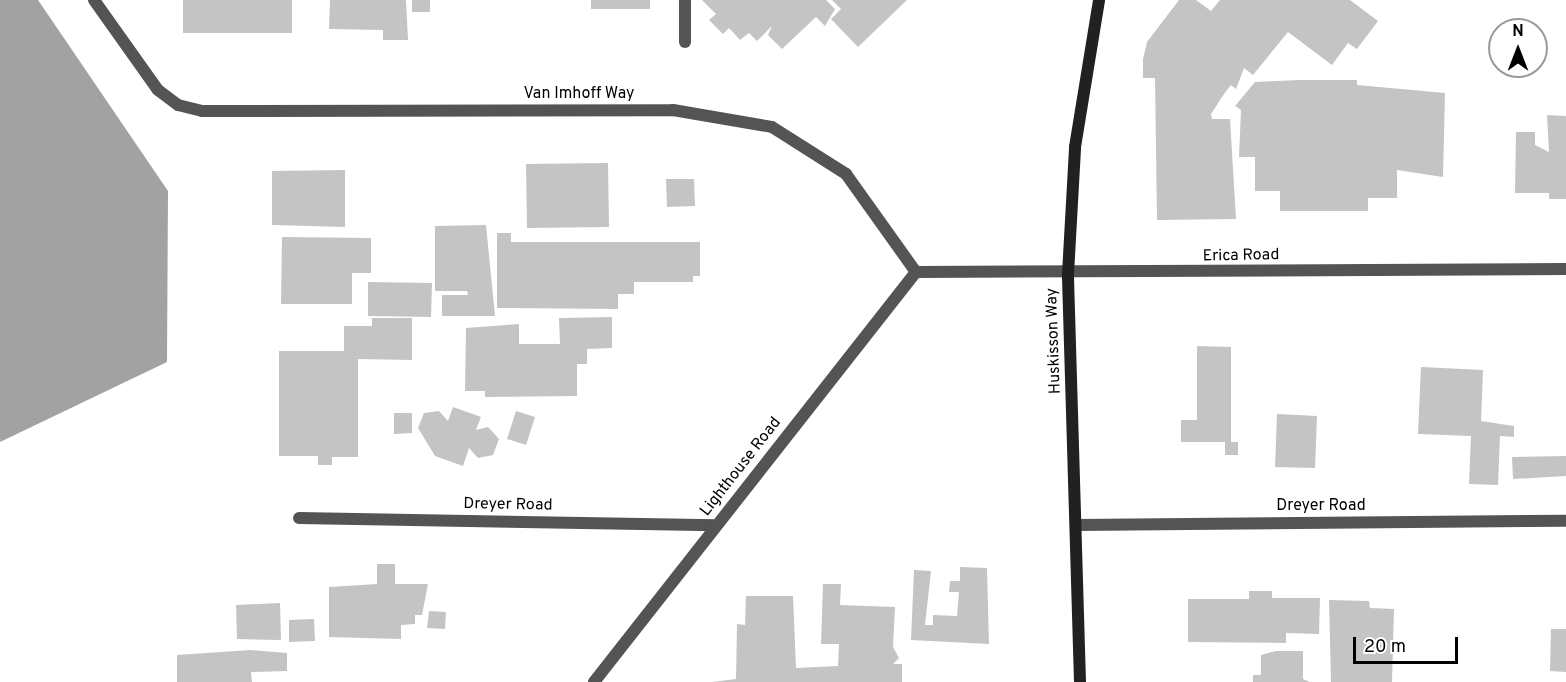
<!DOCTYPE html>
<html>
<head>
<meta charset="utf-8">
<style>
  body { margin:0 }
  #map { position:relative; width:1566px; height:682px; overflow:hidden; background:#fff; font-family:Overpass,sans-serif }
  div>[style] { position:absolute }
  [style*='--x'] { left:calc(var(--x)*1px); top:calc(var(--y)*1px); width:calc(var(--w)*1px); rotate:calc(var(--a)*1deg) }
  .water>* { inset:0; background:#a2a2a2 }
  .building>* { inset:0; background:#c4c4c4 }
  .service>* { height:12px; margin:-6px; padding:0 6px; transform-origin:6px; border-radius:6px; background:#545454 }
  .minor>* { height:12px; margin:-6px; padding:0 6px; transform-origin:6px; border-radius:6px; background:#545454 }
  .secondary>* { height:12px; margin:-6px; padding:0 6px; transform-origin:6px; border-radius:6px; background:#212121 }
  span { translate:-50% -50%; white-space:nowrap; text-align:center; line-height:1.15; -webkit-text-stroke:4.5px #fff; paint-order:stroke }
  .street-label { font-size:16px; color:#000 }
  .north { position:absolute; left:1488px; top:18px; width:60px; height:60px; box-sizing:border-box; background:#fff; border:2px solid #999; border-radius:50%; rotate:0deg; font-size:16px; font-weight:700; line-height:24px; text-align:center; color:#000 }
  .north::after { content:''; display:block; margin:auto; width:21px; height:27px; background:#000; clip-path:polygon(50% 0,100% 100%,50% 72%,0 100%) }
  .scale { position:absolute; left:1353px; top:637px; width:105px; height:27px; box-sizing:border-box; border:3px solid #000; border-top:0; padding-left:8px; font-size:18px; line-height:21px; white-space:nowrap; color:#000; -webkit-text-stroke:4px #fff; paint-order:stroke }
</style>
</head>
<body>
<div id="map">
  <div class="water">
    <div style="clip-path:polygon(0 0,38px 0,168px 191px,167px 362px,0 442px)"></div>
  </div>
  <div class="building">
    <div style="clip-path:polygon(183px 0,292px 0,292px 33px,183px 33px)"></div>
    <div style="clip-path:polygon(330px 0,406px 0,408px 40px,383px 40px,383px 30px,329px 29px)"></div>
    <div style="clip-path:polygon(412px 0,430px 0,430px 12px,412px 12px)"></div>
    <div style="clip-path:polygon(591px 0,650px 0,650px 9px,591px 9px)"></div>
    <div style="clip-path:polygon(702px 0,826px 0,835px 9px,825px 26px,816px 17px,782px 49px,768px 35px,772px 26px,757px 41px,749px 33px,740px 40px,729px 28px,723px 34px,709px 20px,716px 14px)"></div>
    <div style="clip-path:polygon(832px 0,907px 0,858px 47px,831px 19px,841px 9px)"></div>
    <div style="clip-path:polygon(1179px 0,1196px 0,1211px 11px,1220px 0,1350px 0,1378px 21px,1357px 49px,1348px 43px,1332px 65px,1288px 32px,1253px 75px,1244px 68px,1236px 89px,1231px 85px,1224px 94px,1211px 114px,1212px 119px,1230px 119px,1236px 219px,1157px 220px,1155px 78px,1143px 78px,1143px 59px,1147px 42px)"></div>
    <div style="clip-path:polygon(1300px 80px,1357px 80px,1357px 85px,1445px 93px,1443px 177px,1397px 170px,1397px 198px,1368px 198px,1368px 211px,1280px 211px,1280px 191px,1255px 191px,1255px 157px,1239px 157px,1241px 110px,1235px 106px,1255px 82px)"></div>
    <div style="clip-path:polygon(1547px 115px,1566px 116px,1566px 199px,1549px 199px,1549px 193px,1515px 193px,1516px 132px,1535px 132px,1535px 145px,1549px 152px)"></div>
    <div style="clip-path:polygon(608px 163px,609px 227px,527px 228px,526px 164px)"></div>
    <div style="clip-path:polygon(345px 170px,345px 227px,272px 225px,272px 171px)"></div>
    <div style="clip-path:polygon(666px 179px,694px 179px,695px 206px,667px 207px)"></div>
    <div style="clip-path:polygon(486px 225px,495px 316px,442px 316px,442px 295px,468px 295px,467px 291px,435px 291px,435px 226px)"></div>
    <div style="clip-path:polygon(497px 233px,511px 233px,511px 242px,700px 242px,700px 276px,693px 276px,693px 282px,634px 282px,634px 294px,618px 294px,618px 309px,497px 308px)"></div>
    <div style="clip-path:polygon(282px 237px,371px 238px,371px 273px,352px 273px,352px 304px,281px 304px)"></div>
    <div style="clip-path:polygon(368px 282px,432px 283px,431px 317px,368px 316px)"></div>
    <div style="clip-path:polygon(612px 317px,612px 348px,587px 349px,587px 364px,577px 364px,577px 396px,485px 397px,485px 391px,465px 391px,466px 328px,519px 324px,519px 344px,560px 344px,559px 318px)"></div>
    <div style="clip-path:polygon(372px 318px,412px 318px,412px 360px,358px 359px,358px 457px,332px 457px,332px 465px,318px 465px,318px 456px,279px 456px,279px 351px,344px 351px,344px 326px,372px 326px)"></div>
    <div style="clip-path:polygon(1197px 346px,1231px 347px,1231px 442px,1238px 442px,1238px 455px,1225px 455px,1225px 442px,1181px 442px,1181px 420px,1197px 420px)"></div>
    <div style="clip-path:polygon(1421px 367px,1483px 370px,1481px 421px,1514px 426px,1514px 437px,1500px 436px,1498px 485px,1469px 484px,1471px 436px,1418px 434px)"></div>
    <div style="clip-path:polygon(453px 407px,481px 417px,476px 430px,488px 427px,499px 439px,493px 455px,478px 458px,469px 448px,463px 466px,435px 456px,418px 428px,424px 413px,439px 411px,448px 421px)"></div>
    <div style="clip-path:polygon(516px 411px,535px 417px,526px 445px,507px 439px)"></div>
    <div style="clip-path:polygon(394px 413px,412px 413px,412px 433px,394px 434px)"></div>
    <div style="clip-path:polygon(1277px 414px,1317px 416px,1315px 468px,1275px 467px)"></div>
    <div style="clip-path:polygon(1566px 456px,1566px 476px,1513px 479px,1512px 457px)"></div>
    <div style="clip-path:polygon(377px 564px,395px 564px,395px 584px,428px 584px,422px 615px,415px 615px,415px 624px,401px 625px,401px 639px,329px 637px,329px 587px,377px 584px)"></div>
    <div style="clip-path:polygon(960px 567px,987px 568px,989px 644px,911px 640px,914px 570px,931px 571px,925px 625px,933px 625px,933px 615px,957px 616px,959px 592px,949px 592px,950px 581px,960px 581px)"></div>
    <div style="clip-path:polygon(823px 584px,841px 584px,840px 605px,895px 607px,893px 647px,899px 658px,893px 664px,902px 664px,902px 682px,712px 682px,736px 679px,737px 624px,745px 625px,746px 596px,793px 596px,796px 668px,838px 666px,839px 644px,821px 644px)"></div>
    <div style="clip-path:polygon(1249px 591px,1272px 591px,1272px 598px,1320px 598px,1319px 634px,1286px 633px,1286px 643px,1188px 642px,1188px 599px,1249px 599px)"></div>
    <div style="clip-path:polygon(1329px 600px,1369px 601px,1370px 608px,1394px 609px,1392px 682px,1331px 682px)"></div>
    <div style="clip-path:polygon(280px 603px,281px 640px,237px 639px,236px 605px)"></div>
    <div style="clip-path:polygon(429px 611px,446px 612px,445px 629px,427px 628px)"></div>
    <div style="clip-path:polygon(314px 619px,315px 641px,289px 642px,289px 620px)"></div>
    <div style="clip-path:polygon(1551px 629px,1566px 629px,1566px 672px,1550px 671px)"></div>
    <div style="clip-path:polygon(251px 650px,287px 653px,287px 671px,251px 672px,252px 682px,177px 682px,177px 655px)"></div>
    <div style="clip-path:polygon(1276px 651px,1303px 651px,1303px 679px,1310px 682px,1253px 682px,1253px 675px,1261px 675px,1261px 655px)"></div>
  </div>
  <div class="service">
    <div style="--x:685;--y:0;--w:42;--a:90"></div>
  </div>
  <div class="minor">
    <div style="--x:94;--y:0;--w:110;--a:54.6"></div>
    <div style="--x:158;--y:90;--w:25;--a:37"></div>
    <div style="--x:178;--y:105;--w:25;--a:14"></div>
    <div style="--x:202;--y:111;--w:471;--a:-0.1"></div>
    <div style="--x:673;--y:110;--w:100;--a:9.7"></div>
    <div style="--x:772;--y:127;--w:88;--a:32.4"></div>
    <div style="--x:846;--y:174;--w:120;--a:54.5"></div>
    <div style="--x:916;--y:272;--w:650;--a:-0.26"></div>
    <div style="--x:299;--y:518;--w:417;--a:1"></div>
    <div style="--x:1077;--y:525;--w:489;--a:-0.5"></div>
    <div style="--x:594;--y:682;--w:521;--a:-51.86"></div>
  </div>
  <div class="secondary">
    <div style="--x:1080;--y:682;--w:408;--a:-91.7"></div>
    <div style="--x:1068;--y:274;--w:127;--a:-86.8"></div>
    <div style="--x:1075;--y:147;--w:149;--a:-80.7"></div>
  </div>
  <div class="street-label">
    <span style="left:579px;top:94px">Van Imhoff Way</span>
    <span style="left:1241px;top:256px;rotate:-1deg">Erica Road</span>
    <span style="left:1054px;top:341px;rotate:-92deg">Huskisson Way</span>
    <span style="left:741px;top:467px;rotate:-52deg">Lighthouse Road</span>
    <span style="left:508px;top:505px;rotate:1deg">Dreyer Road</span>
    <span style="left:1321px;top:506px">Dreyer Road</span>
  </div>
  <div class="north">N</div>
  <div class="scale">20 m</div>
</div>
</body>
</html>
